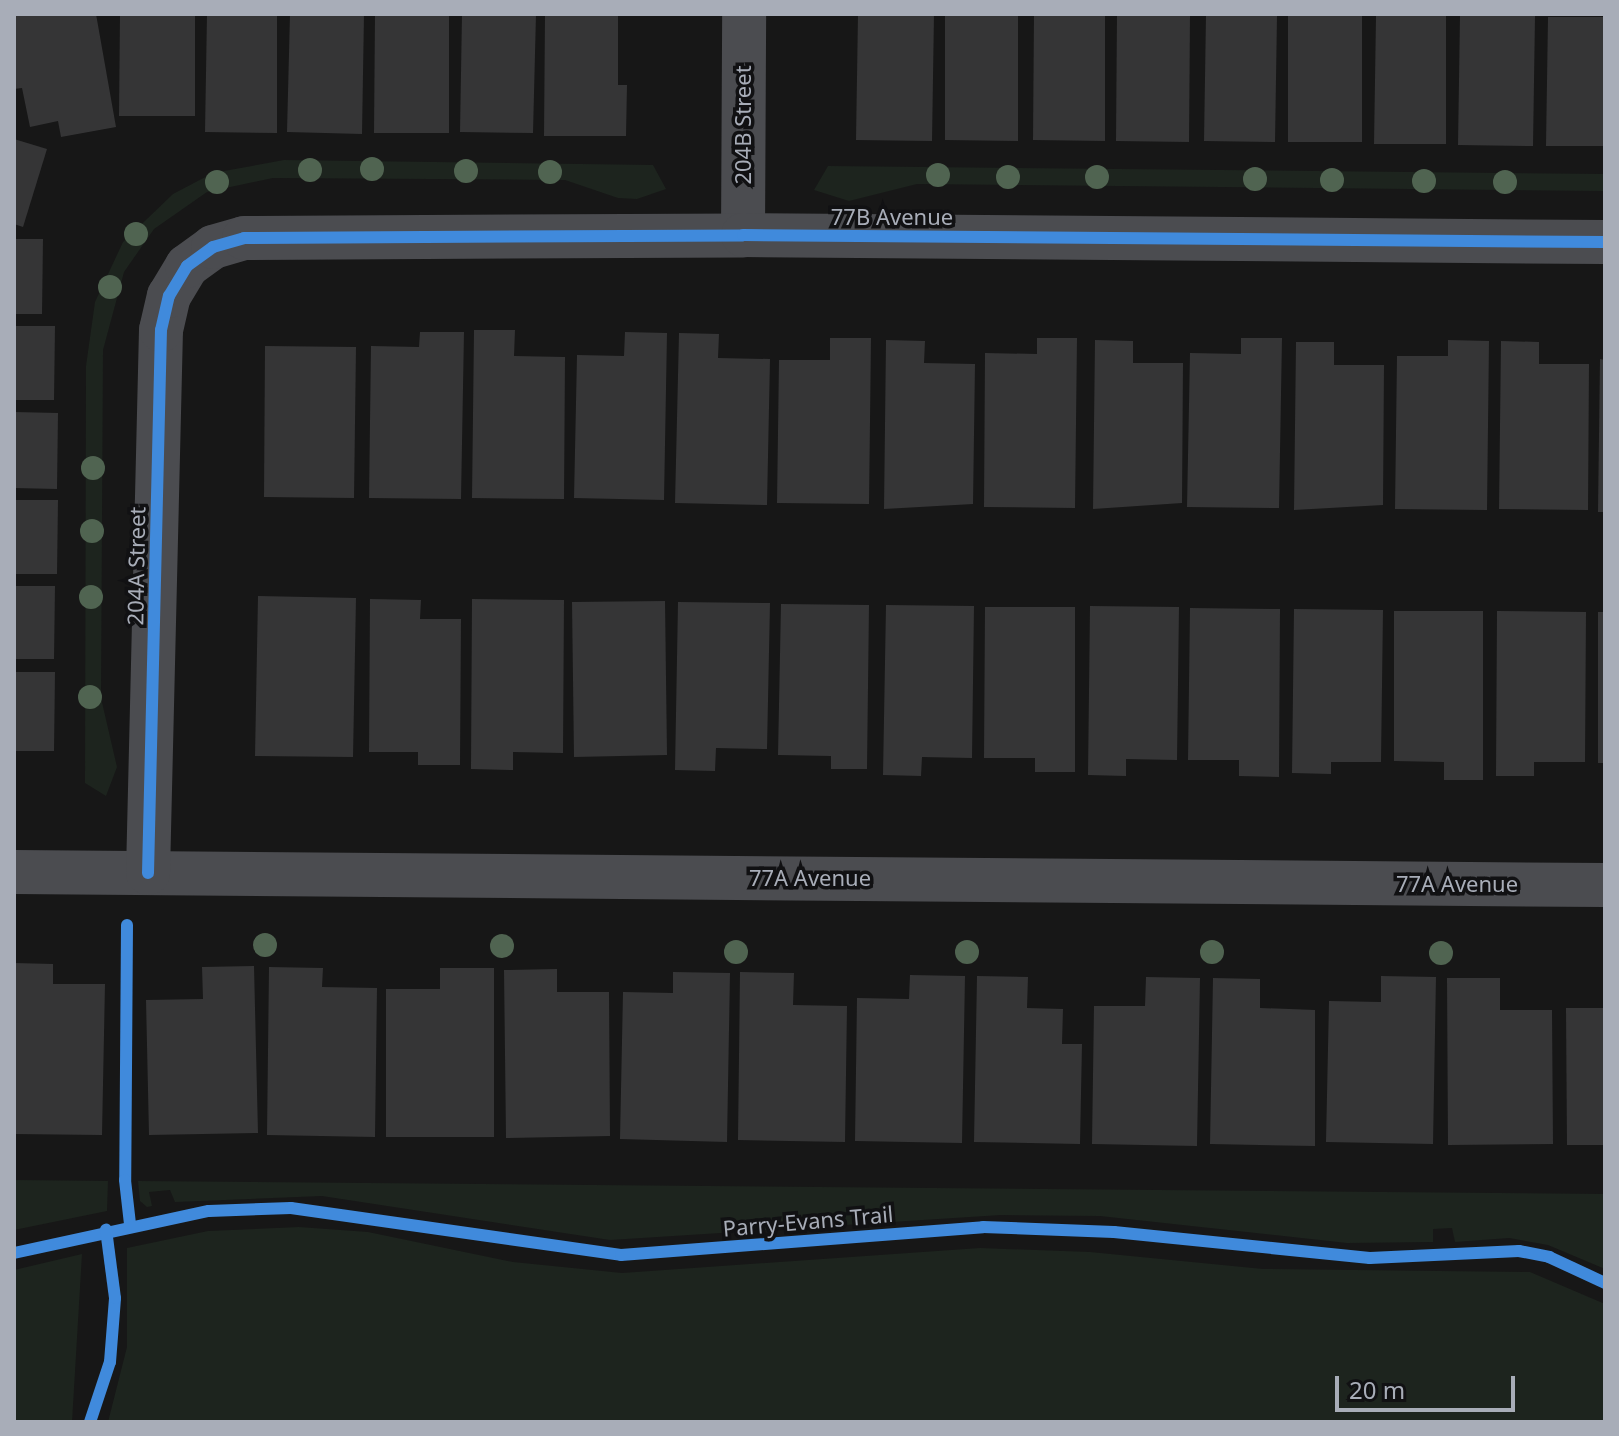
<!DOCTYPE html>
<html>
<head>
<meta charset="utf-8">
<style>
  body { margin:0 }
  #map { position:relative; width:1619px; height:1436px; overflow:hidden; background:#171717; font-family:"Noto Sans",sans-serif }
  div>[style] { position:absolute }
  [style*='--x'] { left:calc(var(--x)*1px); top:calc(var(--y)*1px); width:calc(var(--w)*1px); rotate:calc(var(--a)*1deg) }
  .green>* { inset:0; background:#1d241e }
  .building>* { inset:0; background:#353536 }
  .minor>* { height:44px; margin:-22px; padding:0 22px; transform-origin:22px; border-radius:22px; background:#4b4c50 }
  .cycleway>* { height:12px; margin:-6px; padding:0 6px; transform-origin:6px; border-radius:6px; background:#408adc }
  .trees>* { width:24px; height:24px; margin:-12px; border-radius:50%; background:#506451 }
  span { translate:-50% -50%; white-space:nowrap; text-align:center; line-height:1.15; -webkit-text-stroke:7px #111113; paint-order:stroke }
  .street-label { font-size:22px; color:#a8adb8 }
  .frame { position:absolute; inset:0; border:16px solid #a8adb8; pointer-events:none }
  .scale { position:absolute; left:1335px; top:1376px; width:180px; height:36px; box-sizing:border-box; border:4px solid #a8adb8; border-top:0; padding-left:10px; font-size:24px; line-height:28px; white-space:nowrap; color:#a8adb8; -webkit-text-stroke:6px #111113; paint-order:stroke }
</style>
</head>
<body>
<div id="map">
  <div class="green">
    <div style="clip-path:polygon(284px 160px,653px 165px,666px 189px,637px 199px,618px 198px,565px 180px,273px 178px,207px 192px,154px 229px,124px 272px,103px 350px,101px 698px,117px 767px,106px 796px,85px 783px,86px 366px,95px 302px,123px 242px,173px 194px,213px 173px)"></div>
    <div style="clip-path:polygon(828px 166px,1605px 174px,1605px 191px,917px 184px,849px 201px,814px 190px)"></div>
    <div style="clip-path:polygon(14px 1180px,108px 1181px,107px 1211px,14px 1230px)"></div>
    <div style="clip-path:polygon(138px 1181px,1605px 1194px,1605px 1269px,1548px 1245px,1509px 1238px,1455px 1242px,1452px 1228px,1433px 1229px,1433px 1242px,1347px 1243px,1100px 1216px,1001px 1215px,610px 1240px,322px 1196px,175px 1202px,170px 1190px,149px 1192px,152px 1206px,147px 1207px,140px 1201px)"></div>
    <div style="clip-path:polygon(299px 1227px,368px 1232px,513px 1262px,622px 1273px,980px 1248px,1090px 1252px,1263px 1269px,1530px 1272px,1605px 1304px,1605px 1422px,108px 1422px,127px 1347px,127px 1248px,208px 1231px)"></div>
    <div style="clip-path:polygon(82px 1254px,72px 1422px,14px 1422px,14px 1270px)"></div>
  </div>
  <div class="building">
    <div style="clip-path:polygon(14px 14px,96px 14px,116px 127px,61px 137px,58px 121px,30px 127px,22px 88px,14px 89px)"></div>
    <div style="clip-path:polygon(120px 14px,195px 14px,195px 116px,119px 116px)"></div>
    <div style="clip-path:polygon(207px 14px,277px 14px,277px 133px,205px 132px)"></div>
    <div style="clip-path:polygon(290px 14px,364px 14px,362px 134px,287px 132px)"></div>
    <div style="clip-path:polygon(375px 14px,449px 14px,449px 133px,374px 133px)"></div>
    <div style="clip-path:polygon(462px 14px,536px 14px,533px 133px,460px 132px)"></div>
    <div style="clip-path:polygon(545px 14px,618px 14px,618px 85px,627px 85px,626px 136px,544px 136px)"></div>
    <div style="clip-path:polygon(858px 14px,934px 14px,932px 141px,856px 140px)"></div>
    <div style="clip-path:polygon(945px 14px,1018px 14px,1018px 141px,945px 140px)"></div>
    <div style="clip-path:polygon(1034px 14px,1105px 14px,1105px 141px,1033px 140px)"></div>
    <div style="clip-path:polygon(1117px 14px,1190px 14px,1189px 142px,1116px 141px)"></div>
    <div style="clip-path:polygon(1206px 15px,1277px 16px,1275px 142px,1204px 141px)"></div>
    <div style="clip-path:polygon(1288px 15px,1362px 16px,1362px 142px,1288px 142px)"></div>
    <div style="clip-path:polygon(1460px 15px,1535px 16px,1533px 146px,1458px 145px)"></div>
    <div style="clip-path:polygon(1376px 16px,1446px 16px,1446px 144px,1374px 144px)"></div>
    <div style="clip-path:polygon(1548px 17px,1605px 17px,1605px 146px,1546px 146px)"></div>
    <div style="clip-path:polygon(14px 139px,47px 149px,23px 227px,14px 224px)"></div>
    <div style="clip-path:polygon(14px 239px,43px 239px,42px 314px,14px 314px)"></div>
    <div style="clip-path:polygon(14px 326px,55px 326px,54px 400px,14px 400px)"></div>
    <div style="clip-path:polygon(474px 330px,515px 330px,514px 356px,565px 357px,564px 499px,472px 498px)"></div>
    <div style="clip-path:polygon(420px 332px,464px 332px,461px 499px,369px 498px,371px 346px,419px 347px)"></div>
    <div style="clip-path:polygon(625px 332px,667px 333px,664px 500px,574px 498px,577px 355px,624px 356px)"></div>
    <div style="clip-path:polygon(679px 333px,719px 334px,718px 358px,770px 359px,767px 505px,675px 503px)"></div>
    <div style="clip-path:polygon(830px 338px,871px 338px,869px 504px,777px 503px,779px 360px,830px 360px)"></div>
    <div style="clip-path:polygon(1037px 338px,1077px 338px,1075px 508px,984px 507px,985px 353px,1037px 354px)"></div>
    <div style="clip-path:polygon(1241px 338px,1282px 338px,1279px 508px,1187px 507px,1190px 353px,1241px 354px)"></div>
    <div style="clip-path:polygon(886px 340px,925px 341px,924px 363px,975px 364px,973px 504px,884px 509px)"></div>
    <div style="clip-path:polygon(1095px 340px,1133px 341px,1133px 363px,1183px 363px,1182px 503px,1093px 509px)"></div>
    <div style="clip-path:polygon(1448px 340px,1489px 341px,1487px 510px,1395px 509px,1397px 356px,1448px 356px)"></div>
    <div style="clip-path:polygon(1501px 341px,1539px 342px,1539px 364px,1589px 364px,1588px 510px,1499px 509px)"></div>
    <div style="clip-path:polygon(1296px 342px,1334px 342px,1334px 365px,1384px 365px,1383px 505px,1294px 510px)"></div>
    <div style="clip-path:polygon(265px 346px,356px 347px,354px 498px,264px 497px)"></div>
    <div style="clip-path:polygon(1600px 359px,1605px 360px,1605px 512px,1598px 512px)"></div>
    <div style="clip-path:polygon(14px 412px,58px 413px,57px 489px,14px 488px)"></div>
    <div style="clip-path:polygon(14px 500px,58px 500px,57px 574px,14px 574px)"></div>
    <div style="clip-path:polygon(14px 586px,55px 586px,54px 659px,14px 659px)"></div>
    <div style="clip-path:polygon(258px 596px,356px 598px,353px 757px,255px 756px)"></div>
    <div style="clip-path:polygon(370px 599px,421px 600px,420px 619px,461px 619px,460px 765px,418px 765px,418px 752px,369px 752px)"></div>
    <div style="clip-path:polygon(472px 599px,564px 600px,563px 753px,513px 752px,513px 770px,471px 769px)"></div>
    <div style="clip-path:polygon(665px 601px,667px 755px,574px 757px,572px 602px)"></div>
    <div style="clip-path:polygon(678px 602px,770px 603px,767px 749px,716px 748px,715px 771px,675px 770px)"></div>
    <div style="clip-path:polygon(781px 604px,869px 605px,867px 769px,831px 769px,831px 756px,778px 755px)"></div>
    <div style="clip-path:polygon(886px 605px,974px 606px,972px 758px,922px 757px,921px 776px,883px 775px)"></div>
    <div style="clip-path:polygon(1090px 606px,1179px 607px,1177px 760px,1126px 759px,1126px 776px,1088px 775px)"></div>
    <div style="clip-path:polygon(985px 607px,1075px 607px,1075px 772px,1035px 772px,1035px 758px,984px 758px)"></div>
    <div style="clip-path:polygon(1190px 608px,1280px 609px,1279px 777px,1239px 776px,1239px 760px,1188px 760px)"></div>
    <div style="clip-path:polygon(1294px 609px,1383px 610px,1381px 762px,1331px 762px,1331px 774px,1292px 773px)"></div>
    <div style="clip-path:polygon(1394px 611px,1483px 611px,1483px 780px,1444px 780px,1444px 762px,1394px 761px)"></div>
    <div style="clip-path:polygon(1497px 611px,1586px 612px,1585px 762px,1534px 762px,1534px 776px,1496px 776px)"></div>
    <div style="clip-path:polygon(1598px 612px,1605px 612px,1605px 763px,1598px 763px)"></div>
    <div style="clip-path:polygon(14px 672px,55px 672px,54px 751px,14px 751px)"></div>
    <div style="clip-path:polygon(14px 963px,53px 964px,53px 984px,105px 984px,102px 1135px,14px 1134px)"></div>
    <div style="clip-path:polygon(254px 966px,258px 1133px,149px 1135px,146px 1000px,203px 999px,202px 967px)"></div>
    <div style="clip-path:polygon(269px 967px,323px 968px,322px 987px,377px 988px,375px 1137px,267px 1135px)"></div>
    <div style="clip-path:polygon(440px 968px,494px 968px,494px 1137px,386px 1137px,386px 989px,440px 989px)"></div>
    <div style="clip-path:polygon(557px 969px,557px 992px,609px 992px,610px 1136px,506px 1138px,504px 970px)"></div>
    <div style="clip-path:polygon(673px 972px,730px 973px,727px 1142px,620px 1139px,623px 992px,673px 993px)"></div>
    <div style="clip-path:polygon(740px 972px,794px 973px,793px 1005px,847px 1006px,845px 1142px,738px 1140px)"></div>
    <div style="clip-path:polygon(910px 975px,965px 976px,962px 1143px,855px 1141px,857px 998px,909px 999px)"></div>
    <div style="clip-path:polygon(977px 976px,1028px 977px,1027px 1008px,1063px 1009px,1062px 1044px,1082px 1044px,1080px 1144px,974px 1142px)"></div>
    <div style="clip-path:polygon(1381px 976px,1436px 977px,1433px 1144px,1326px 1142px,1329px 1001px,1381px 1002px)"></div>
    <div style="clip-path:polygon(1146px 977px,1200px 978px,1197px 1146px,1092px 1144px,1094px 1006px,1145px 1006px)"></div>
    <div style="clip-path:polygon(1213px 978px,1260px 979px,1260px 1008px,1315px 1010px,1315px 1146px,1210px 1144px)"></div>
    <div style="clip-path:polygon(1447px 978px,1500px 978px,1500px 1010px,1552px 1010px,1553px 1144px,1448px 1145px)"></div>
    <div style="clip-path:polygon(1566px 1008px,1605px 1008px,1605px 1145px,1567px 1145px)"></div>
  </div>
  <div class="minor">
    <div style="--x:743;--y:235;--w:221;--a:-89.7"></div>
    <div style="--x:14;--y:872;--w:1591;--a:0.47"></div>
    <div style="--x:148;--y:873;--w:543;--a:-88.63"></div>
    <div style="--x:161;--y:330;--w:35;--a:-77"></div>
    <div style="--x:169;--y:296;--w:35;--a:-59"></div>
    <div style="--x:187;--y:266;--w:32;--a:-36"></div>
    <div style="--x:213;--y:247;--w:32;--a:-16"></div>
    <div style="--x:244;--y:238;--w:499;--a:-0.3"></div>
    <div style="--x:743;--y:235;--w:862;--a:0.47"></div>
  </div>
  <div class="cycleway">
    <div style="--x:148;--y:873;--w:543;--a:-88.63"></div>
    <div style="--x:161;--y:330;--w:35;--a:-77"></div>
    <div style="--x:169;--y:296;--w:35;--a:-59"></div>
    <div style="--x:187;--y:266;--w:32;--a:-36"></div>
    <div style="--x:213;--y:247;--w:32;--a:-16"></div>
    <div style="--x:244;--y:238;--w:499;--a:-0.3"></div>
    <div style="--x:743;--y:235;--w:862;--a:0.47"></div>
    <div style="--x:127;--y:925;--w:255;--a:90.4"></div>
    <div style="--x:125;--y:1180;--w:44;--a:83.5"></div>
    <div style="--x:14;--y:1253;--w:199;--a:-12.2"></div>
    <div style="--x:209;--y:1211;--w:82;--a:-2.1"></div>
    <div style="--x:291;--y:1208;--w:333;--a:8.1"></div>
    <div style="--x:621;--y:1255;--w:363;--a:-4.4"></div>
    <div style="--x:983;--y:1227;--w:131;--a:2.2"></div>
    <div style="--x:1114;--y:1232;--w:257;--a:5.8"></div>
    <div style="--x:1370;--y:1258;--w:149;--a:-2.7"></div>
    <div style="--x:1519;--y:1251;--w:31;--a:11"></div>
    <div style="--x:1549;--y:1257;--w:62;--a:24.9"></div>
    <div style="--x:90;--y:1422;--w:63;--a:-71.6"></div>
    <div style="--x:110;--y:1362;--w:64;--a:-85.5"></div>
    <div style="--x:115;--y:1298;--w:69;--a:-97.5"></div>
  </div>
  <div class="trees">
    <div style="left:372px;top:169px"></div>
    <div style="left:310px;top:170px"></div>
    <div style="left:466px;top:171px"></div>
    <div style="left:550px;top:172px"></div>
    <div style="left:938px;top:175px"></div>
    <div style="left:1008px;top:177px"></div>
    <div style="left:1097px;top:177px"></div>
    <div style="left:1255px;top:179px"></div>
    <div style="left:1332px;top:180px"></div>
    <div style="left:1424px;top:181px"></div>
    <div style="left:217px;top:182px"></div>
    <div style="left:1505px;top:182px"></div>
    <div style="left:136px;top:234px"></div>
    <div style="left:110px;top:287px"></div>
    <div style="left:93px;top:468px"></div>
    <div style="left:92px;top:531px"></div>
    <div style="left:91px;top:597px"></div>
    <div style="left:90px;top:697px"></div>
    <div style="left:265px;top:945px"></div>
    <div style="left:502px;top:946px"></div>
    <div style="left:736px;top:952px"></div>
    <div style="left:967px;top:952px"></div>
    <div style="left:1212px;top:952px"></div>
    <div style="left:1441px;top:953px"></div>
  </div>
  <div class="street-label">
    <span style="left:743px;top:125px;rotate:-90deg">204B Street</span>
    <span style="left:892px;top:217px">77B Avenue</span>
    <span style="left:136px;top:566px;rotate:-89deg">204A Street</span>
    <span style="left:810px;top:878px">77A Avenue</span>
    <span style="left:1457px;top:884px">77A Avenue</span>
    <span style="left:808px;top:1221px;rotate:-5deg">Parry-Evans Trail</span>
  </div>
  <div class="frame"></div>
  <div class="scale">20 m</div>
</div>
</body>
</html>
